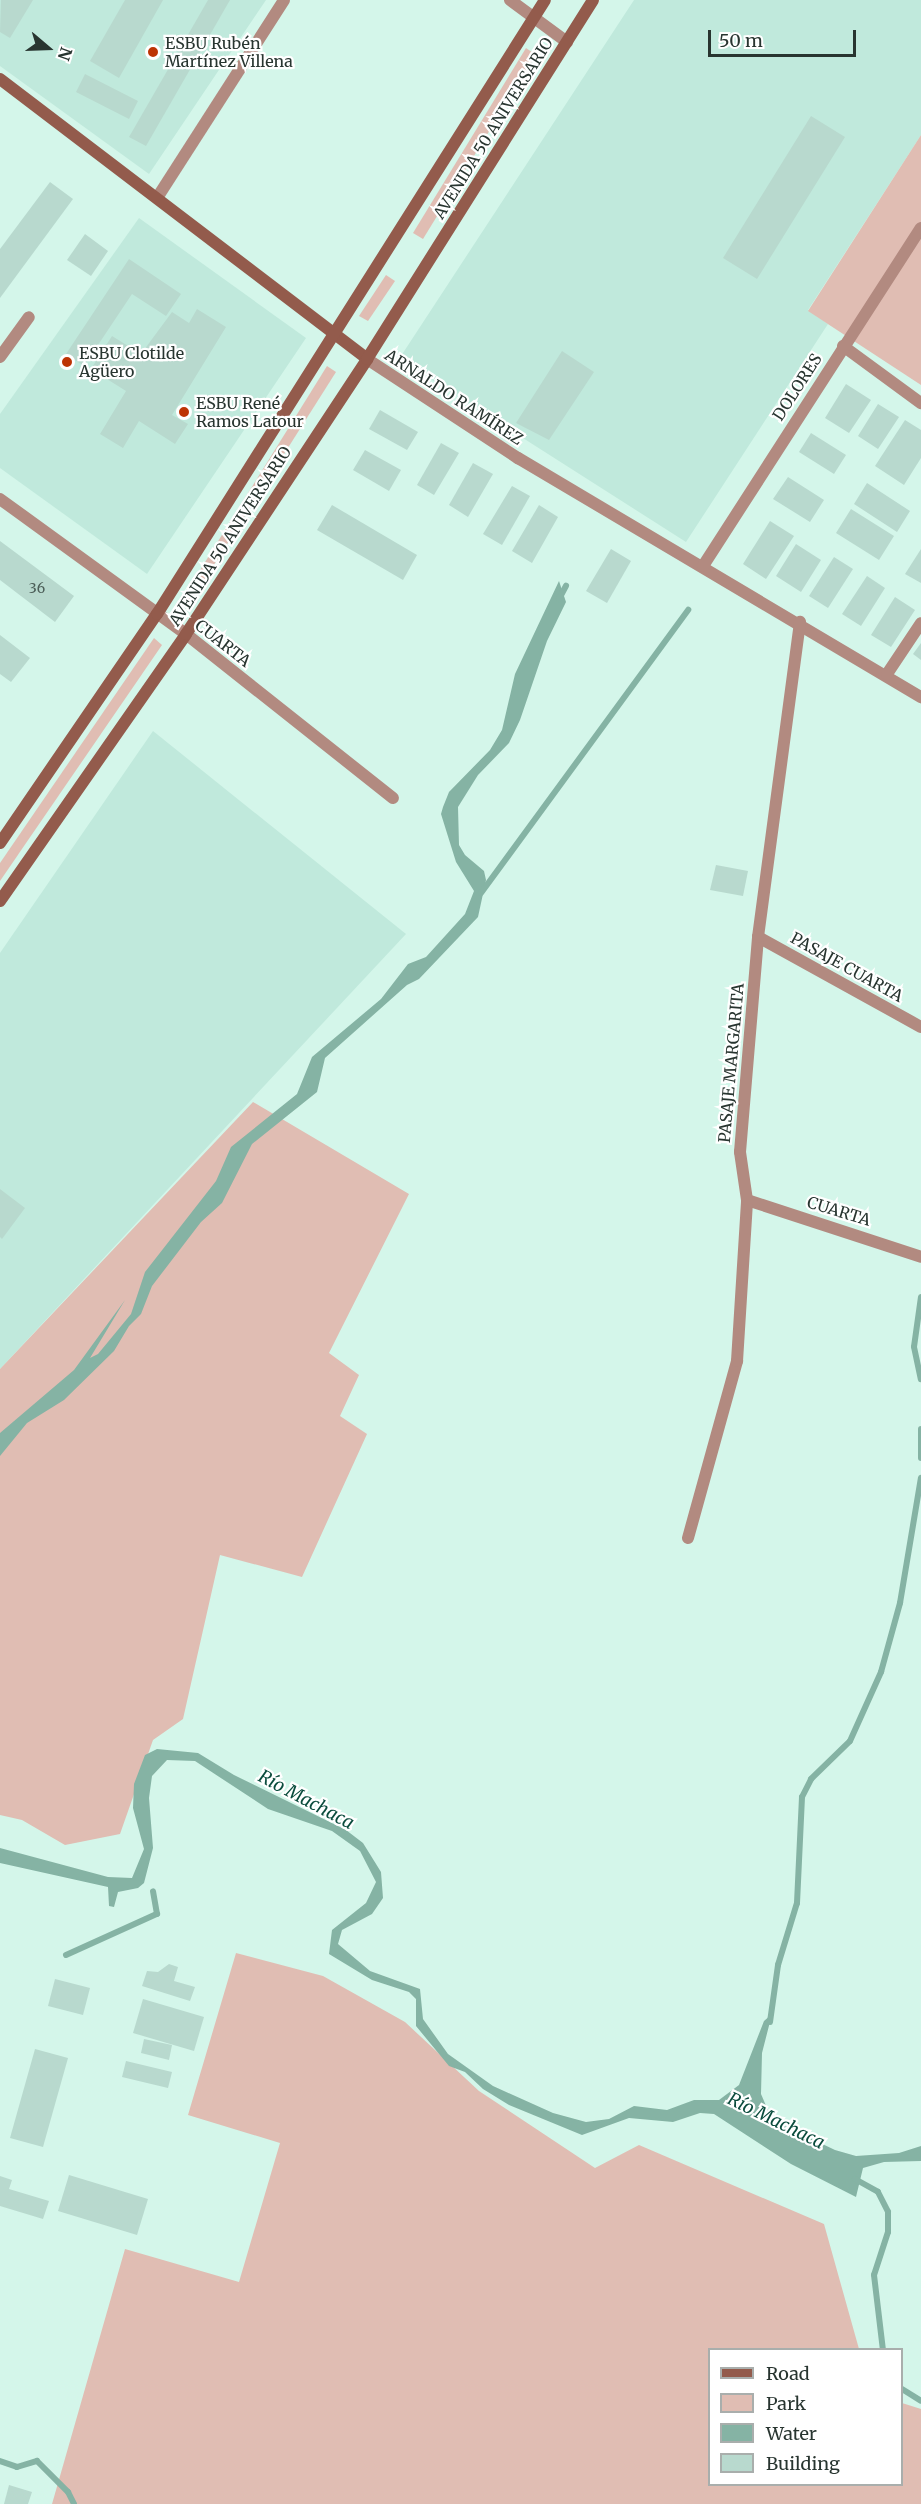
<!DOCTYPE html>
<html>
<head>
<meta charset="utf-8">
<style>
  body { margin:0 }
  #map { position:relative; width:921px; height:2504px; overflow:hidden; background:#d4f6ea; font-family:Merriweather,serif }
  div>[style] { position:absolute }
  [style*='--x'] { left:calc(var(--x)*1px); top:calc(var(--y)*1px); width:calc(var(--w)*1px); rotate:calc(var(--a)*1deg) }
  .built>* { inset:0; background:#c0e9dc }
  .green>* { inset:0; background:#e0bdb3 }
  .water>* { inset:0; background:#85b3a4 }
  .stream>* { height:6px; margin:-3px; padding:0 3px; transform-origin:3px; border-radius:3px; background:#85b3a4 }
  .building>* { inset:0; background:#b8d9ce }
  .street>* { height:12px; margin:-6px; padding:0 6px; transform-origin:6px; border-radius:6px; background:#b28a80 }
  .secondary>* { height:12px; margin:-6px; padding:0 6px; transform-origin:6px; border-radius:6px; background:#935b4c }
  .dots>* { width:16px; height:16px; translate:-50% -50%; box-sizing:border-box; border:3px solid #fff; border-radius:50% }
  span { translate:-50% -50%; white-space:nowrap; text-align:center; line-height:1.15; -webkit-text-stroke:4.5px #fff; paint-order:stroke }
  .number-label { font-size:14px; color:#4c5e58 }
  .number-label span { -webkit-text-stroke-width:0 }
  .poi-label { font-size:16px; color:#283530 }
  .left { translate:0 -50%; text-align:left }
  .street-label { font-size:16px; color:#283530 }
  .water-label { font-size:18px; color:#0b4c3d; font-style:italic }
  .legend { position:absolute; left:708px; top:2348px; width:195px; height:138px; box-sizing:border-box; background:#fff; border:2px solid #a9aeac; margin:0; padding:8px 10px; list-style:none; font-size:18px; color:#283530 }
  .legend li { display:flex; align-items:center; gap:12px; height:30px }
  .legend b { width:30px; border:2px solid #a9aeac }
  .north { position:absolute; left:18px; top:18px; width:60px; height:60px; -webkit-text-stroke:4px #fff; paint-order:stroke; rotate:109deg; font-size:16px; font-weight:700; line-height:24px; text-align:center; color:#283530 }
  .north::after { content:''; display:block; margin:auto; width:21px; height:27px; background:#283530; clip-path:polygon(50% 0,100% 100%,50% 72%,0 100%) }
  .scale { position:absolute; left:708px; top:30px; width:148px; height:27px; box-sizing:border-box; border:3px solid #283530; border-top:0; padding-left:8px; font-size:18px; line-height:21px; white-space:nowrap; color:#283530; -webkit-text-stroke:4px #fff; paint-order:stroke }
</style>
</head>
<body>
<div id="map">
  <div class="built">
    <div style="clip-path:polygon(0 0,266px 0,149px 174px,0 66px)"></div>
    <div style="clip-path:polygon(634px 0,921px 0,921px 135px,808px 310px,828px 324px,686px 542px,399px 359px)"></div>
    <div style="clip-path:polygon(139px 218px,306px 338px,147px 574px,0 468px,0 414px)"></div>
    <div style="clip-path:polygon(153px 731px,406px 934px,0 1369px,0 953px)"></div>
  </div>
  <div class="green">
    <div style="clip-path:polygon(526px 48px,536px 55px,423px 239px,413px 233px)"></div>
    <div style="clip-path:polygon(921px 135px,921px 385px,808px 311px)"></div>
    <div style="clip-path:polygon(386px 275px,395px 281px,368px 321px,359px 316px)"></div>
    <div style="clip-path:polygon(327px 366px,336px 372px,191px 601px,184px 596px)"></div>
    <div style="clip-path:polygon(154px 638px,162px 645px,0 881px,0 863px)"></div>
    <div style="clip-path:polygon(253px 1102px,409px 1194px,329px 1353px,359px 1375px,340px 1416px,367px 1434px,302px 1577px,220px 1555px,183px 1719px,153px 1740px,120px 1834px,65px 1845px,22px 1820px,0 1815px,0 1369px)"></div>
    <div style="clip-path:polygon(236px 1953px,323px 1976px,405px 2022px,479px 2091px,595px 2168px,639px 2145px,824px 2224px,859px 2349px,710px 2350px,710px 2484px,902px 2484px,902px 2403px,921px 2409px,921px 2504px,52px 2504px,125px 2249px,239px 2282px,280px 2143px,188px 2115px)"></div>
  </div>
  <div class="water">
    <div style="clip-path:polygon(559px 581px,566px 602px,547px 641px,520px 720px,509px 743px,478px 775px,458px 807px,459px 845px,465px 855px,484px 871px,486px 880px,478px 917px,419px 979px,407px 985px,325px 1058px,317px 1092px,252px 1144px,222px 1203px,201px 1222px,152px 1286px,141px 1314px,129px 1326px,114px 1351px,64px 1400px,27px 1423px,0 1456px,0 1433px,74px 1370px,125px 1300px,90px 1358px,98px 1354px,131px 1314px,145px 1272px,216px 1181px,231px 1147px,297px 1094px,312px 1057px,381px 999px,408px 964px,426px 957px,465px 914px,474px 891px,456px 862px,441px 814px,443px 807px,449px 792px,490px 750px,502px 730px,515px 674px)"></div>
    <div style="clip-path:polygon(157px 1749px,198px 1753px,234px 1775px,346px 1830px,363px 1843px,381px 1872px,383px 1898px,372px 1914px,342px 1930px,338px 1944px,370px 1971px,420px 1989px,423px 2019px,448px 2054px,493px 2086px,553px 2113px,586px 2122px,609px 2119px,634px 2106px,667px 2110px,694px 2100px,719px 2100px,739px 2085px,764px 2021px,772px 2014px,762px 2053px,761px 2094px,772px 2120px,835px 2150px,856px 2156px,899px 2153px,921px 2146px,921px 2161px,884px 2162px,863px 2168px,856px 2197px,791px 2164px,714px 2114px,700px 2113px,673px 2122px,629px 2118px,582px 2135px,509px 2105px,483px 2089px,465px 2072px,449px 2066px,416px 2026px,416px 1999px,409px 1992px,372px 1980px,329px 1954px,332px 1930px,366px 1903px,376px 1882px,360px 1851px,332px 1831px,268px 1809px,195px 1761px,167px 1760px,152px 1776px,149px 1798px,153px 1848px,144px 1883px,138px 1888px,118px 1892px,114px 1907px,109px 1906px,108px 1887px,0 1863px,0 1848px,108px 1877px,132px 1878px,144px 1849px,133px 1808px,134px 1784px,145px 1755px)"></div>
  </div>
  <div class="stream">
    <div style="--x:559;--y:599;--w:15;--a:-62"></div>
    <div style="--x:481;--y:893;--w:351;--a:-53.8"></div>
    <div style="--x:921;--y:1297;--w:50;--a:98"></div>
    <div style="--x:914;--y:1347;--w:33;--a:78"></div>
    <div style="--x:921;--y:1429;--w:29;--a:90"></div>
    <div style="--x:66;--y:1955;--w:100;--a:-24.3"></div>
    <div style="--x:157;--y:1914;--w:23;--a:-100"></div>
    <div style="--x:770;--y:2022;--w:58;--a:-82"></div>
    <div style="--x:778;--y:1965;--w:65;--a:-73"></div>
    <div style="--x:797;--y:1903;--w:106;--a:-87.3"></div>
    <div style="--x:802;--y:1797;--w:20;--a:-63"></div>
    <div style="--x:811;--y:1779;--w:54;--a:-44.3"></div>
    <div style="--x:850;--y:1741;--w:76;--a:-65.8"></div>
    <div style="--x:881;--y:1672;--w:72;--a:-74.6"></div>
    <div style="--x:900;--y:1603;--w:127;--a:-80.5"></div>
    <div style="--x:855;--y:2179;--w:26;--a:29"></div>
    <div style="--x:878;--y:2192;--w:22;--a:63"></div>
    <div style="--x:888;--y:2212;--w:20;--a:90"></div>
    <div style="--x:888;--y:2232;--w:45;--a:108"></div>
    <div style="--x:874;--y:2275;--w:76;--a:83.2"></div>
    <div style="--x:902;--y:2389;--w:22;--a:32"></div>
    <div style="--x:0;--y:2461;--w:18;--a:19"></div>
    <div style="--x:17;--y:2467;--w:21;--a:-17"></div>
    <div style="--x:37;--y:2461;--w:44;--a:45"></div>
    <div style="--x:68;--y:2492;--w:13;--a:63"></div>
  </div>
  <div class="building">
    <div style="clip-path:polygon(1px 0,33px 0,10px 38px,0 32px)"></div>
    <div style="clip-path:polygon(125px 0,163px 0,119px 78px,90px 61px)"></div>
    <div style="clip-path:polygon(208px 0,230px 0,146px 146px,129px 137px)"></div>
    <div style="clip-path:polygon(85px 74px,138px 101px,129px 119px,76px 92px)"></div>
    <div style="clip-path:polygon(811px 116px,845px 137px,757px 279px,723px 258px)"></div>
    <div style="clip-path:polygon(50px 182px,73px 199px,0 298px,0 249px)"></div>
    <div style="clip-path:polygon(85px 234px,108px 251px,91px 276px,67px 260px)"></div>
    <div style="clip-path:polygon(129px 259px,181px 294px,166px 316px,132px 294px,84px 366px,66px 354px)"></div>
    <div style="clip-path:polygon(197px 309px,226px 327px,172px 415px,188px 424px,175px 444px,139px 421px,123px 448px,100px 434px,126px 391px,91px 369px,112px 336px,141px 354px,172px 312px,189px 323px)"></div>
    <div style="clip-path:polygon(562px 351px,594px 372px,549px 440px,516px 423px)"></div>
    <div style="clip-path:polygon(846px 384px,871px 400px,849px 433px,825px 418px)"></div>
    <div style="clip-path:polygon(878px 404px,899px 417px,878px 449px,858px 436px)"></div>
    <div style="clip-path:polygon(380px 410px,418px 432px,407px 450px,369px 429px)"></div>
    <div style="clip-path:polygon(905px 420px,921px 430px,921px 458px,904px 485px,875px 466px)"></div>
    <div style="clip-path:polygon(811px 433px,846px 455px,834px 474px,799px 452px)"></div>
    <div style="clip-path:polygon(441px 443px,459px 453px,434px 495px,417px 485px)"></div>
    <div style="clip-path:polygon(365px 450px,401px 470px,389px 491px,353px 470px)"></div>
    <div style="clip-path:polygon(473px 463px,493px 474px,468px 517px,449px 505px)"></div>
    <div style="clip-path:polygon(788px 477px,824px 500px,810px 522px,773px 499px)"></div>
    <div style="clip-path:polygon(867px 483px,910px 511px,897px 532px,854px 504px)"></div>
    <div style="clip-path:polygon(512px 486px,530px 496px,502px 545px,483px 534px)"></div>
    <div style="clip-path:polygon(332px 505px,417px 555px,403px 580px,317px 530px)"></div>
    <div style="clip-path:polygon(539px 505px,558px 517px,532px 563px,512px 551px)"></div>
    <div style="clip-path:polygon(851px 509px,894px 536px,879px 560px,836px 533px)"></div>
    <div style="clip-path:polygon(770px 521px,794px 536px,766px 579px,743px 564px)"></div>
    <div style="clip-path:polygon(0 541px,74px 596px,55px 622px,0 580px)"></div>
    <div style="clip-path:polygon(796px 544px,821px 560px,801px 592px,776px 576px)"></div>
    <div style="clip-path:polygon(611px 549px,631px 561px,607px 603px,586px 591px)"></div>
    <div style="clip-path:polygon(921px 549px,921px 583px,905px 574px)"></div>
    <div style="clip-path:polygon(834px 557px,853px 569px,828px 608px,809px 596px)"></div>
    <div style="clip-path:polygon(867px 576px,885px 588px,861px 626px,842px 614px)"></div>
    <div style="clip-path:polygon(895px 597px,915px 610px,891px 647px,871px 635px)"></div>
    <div style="clip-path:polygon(0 635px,30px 658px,11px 682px,0 674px)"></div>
    <div style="clip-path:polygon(921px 643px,921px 660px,913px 654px)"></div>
    <div style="clip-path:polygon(716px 865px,748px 871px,743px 896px,710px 890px)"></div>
    <div style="clip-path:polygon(0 1189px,25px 1208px,2px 1239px,0 1237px)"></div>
    <div style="clip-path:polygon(169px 1964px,178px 1967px,174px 1981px,195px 1987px,190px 2001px,142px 1986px,147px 1971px,158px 1972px)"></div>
    <div style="clip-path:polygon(55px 1979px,90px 1988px,83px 2015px,48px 2006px)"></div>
    <div style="clip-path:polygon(143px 1999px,204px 2017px,194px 2051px,133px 2033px)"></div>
    <div style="clip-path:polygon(144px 2039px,172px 2045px,169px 2060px,141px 2053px)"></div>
    <div style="clip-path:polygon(35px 2049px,68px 2058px,43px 2147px,10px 2138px)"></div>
    <div style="clip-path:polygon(126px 2061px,172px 2072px,168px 2088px,122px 2077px)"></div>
    <div style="clip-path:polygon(69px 2175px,148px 2199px,137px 2235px,58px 2211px)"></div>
    <div style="clip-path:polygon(0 2176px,12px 2180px,9px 2189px,49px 2201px,43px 2219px,0 2206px)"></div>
    <div style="clip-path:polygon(9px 2485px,32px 2492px,28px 2504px,4px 2504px)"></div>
  </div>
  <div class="street">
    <div style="--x:510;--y:0;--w:71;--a:36.4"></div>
    <div style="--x:157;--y:198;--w:235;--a:-57.3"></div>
    <div style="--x:843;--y:346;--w:97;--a:36.2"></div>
    <div style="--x:0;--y:357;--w:49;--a:-54.1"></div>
    <div style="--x:367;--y:359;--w:181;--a:33.3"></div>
    <div style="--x:518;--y:458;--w:469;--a:30.7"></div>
    <div style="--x:0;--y:499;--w:230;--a:36"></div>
    <div style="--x:186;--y:634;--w:264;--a:38.4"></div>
    <div style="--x:703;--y:566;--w:402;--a:-57.2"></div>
    <div style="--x:887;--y:674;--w:61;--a:-56.3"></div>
    <div style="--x:758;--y:937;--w:186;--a:28.9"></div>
    <div style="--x:747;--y:1200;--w:183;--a:18.1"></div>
    <div style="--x:688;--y:1538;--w:184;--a:-74.5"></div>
    <div style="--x:737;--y:1361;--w:161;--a:-86.4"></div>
    <div style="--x:747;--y:1200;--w:49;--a:-98.3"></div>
    <div style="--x:740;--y:1152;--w:216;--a:-85.2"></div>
    <div style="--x:758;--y:937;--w:318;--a:-82.4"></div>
  </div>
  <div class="secondary">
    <div style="--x:0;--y:79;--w:462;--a:37.3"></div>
    <div style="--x:0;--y:843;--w:278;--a:-55.6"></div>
    <div style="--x:157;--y:614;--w:726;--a:-57.71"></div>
    <div style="--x:0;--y:901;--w:325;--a:-55.1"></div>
    <div style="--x:186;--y:634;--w:329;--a:-56.6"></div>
    <div style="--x:367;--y:359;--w:424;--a:-57.8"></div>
  </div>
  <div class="dots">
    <div style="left:153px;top:52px;background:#bd3404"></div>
    <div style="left:67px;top:362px;background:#bd3404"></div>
    <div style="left:184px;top:412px;background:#bd3404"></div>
  </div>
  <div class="number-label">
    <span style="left:37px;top:588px">36</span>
  </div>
  <div class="poi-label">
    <span class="left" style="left:165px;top:52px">ESBU Rubén<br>Martínez Villena</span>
    <span class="left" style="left:79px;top:362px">ESBU Clotilde<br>Agüero</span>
    <span class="left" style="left:196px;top:412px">ESBU René<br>Ramos Latour</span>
  </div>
  <div class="street-label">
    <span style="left:493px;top:128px;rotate:-58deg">AVENIDA 50 ANIVERSARIO</span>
    <span style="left:797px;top:387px;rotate:-57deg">DOLORES</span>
    <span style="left:454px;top:397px;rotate:33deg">ARNALDO RAMÍREZ</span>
    <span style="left:230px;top:536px;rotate:-57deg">AVENIDA 50 ANIVERSARIO</span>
    <span style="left:223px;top:643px;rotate:38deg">CUARTA</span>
    <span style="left:847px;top:967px;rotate:29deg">PASAJE CUARTA</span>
    <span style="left:731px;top:1063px;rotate:-85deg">PASAJE MARGARITA</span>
    <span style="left:839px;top:1211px;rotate:17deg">CUARTA</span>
  </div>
  <div class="water-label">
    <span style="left:306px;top:1800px;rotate:28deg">Río Machaca</span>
    <span style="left:776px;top:2121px;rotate:26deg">Río Machaca</span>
  </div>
  <ul class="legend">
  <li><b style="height:8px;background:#935b4c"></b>Road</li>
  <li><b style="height:16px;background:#e0bdb3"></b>Park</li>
  <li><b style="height:16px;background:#85b3a4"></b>Water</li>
  <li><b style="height:16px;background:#b8d9ce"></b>Building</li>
  </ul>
  <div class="north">N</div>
  <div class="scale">50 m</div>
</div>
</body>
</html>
